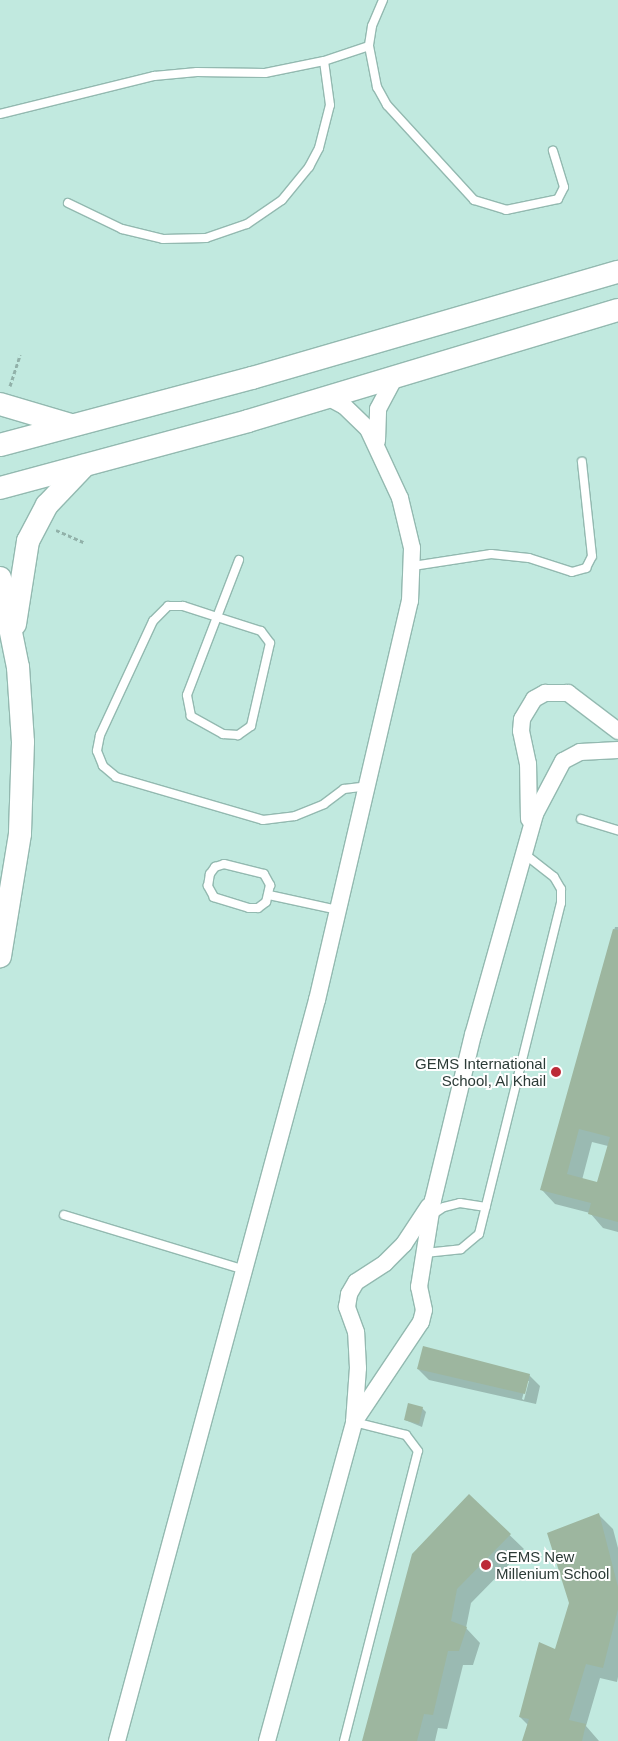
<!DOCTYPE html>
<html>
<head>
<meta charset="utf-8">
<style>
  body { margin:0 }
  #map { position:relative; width:618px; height:1741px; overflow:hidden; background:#c1e9df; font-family:Arial,sans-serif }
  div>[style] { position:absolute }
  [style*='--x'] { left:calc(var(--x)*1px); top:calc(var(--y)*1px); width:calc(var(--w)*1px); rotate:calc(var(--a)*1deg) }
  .shadow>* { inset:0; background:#0003 }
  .building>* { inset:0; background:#9db69f }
  .path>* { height:3px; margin-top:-1.5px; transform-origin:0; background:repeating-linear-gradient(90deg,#91b1a9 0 4px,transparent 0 6.5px) }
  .roads { filter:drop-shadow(1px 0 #93b9b0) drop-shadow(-1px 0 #93b9b0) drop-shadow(0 1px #93b9b0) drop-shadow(0 -1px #93b9b0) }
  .lane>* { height:8px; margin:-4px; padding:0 4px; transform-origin:4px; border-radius:4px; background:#fff }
  .street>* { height:16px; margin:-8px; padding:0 8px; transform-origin:8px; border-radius:8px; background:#fff }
  .secondary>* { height:22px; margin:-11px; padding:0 11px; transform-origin:11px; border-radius:11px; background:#fff }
  .dots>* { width:14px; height:14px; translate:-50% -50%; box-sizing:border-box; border:2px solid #fff; border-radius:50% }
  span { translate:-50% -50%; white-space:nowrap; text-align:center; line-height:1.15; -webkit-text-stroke:4px #fff; paint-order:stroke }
  .poi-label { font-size:15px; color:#2c3b37 }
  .right { translate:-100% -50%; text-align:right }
  .left { translate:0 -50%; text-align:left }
</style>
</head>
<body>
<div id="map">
  <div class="shadow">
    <div style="clip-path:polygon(evenodd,615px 927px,618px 927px,618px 1232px,603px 1228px,590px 1213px,555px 1204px,542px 1190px,615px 927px,592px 1142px,608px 1146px,598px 1184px,582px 1180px,592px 1142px)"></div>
    <div style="clip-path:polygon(evenodd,418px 1369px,529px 1375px,540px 1386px,536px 1404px,429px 1380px,418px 1369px,527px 1381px,529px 1381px,524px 1400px,522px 1399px,527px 1381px)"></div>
    <div style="clip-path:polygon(422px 1408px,426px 1412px,422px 1427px,405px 1420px)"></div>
    <div style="clip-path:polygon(469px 1496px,524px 1549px,471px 1603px,466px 1628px,480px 1643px,473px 1665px,463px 1665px,447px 1729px,438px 1728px,435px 1741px,363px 1741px)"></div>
    <div style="clip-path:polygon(599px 1515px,613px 1529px,618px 1548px,618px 1677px,617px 1682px,600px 1678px,586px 1726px,599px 1741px,523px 1741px,528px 1725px,520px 1717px,556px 1651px)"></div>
  </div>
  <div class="building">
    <div style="clip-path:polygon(evenodd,613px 929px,618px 930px,618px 1222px,588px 1214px,591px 1203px,540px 1190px,613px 929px,579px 1129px,610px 1137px,597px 1182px,567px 1174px,579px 1129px)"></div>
    <div style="clip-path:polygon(423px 1346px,530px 1374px,525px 1394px,417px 1369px)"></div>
    <div style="clip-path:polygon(408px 1403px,423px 1407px,419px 1424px,404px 1420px)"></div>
    <div style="clip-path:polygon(469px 1494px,511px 1534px,457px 1589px,451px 1621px,467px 1627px,459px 1651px,448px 1651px,433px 1715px,424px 1714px,417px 1741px,362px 1741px,412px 1554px)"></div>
    <div style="clip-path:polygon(599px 1513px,618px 1587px,618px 1609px,603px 1668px,586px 1664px,569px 1720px,586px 1724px,582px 1741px,522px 1741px,529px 1719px,519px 1717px,539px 1642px,555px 1649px,569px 1603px,547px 1533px)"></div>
  </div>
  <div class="path">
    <div style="--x:10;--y:386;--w:33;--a:-72"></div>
    <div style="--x:56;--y:530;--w:30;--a:24"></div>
  </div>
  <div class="roads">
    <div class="lane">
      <div style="--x:383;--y:0;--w:28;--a:113"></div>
      <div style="--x:372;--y:26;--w:20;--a:99"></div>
      <div style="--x:369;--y:46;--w:42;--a:79"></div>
      <div style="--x:377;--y:87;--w:21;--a:61"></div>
      <div style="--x:387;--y:105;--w:129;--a:47.5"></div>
      <div style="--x:474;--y:200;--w:34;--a:17"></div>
      <div style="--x:506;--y:210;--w:53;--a:-11.9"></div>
      <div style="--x:558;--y:199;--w:13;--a:-63"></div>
      <div style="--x:564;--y:187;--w:38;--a:-107"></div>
      <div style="--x:0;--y:114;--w:159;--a:-13.9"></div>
      <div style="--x:154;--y:76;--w:43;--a:-5.3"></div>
      <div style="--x:197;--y:72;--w:68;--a:0.8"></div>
      <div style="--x:265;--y:73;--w:60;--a:-11.5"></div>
      <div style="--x:324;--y:61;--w:47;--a:-18.4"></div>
      <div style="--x:68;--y:203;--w:60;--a:25.7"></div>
      <div style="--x:122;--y:229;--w:42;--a:13.7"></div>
      <div style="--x:163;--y:239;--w:43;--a:-1.3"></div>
      <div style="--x:206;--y:238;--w:43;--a:-18.9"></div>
      <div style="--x:247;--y:224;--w:42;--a:-34.4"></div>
      <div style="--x:282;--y:200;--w:43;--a:-50.7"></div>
      <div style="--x:309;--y:167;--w:21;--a:-62"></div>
      <div style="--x:319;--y:148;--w:44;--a:-75.7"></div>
      <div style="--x:330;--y:105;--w:44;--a:-97.8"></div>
      <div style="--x:239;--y:560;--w:61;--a:111.1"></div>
      <div style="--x:217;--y:617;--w:46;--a:17.7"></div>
      <div style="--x:261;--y:631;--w:15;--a:53"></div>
      <div style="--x:270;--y:643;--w:85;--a:102.9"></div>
      <div style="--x:251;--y:726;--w:16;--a:145"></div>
      <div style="--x:238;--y:735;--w:15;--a:-176"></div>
      <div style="--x:223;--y:734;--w:37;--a:-151"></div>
      <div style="--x:191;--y:716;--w:21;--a:-101"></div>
      <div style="--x:187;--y:695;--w:84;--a:-69"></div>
      <div style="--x:217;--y:617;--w:36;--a:-162"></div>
      <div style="--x:183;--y:606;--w:15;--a:180"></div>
      <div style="--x:168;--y:606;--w:21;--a:135"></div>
      <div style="--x:153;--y:621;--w:126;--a:114.9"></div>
      <div style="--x:100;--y:735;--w:16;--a:101"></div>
      <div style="--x:97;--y:751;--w:16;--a:68"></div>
      <div style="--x:103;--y:766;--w:17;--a:40"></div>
      <div style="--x:116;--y:777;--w:153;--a:16.3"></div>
      <div style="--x:263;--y:820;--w:32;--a:-7"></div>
      <div style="--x:295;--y:816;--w:31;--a:-22"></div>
      <div style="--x:324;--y:804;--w:25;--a:-37"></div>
      <div style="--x:344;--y:789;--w:23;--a:-7"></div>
      <div style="--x:413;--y:566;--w:79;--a:-8.7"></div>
      <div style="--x:491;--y:554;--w:38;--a:6"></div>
      <div style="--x:529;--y:558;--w:45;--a:18"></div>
      <div style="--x:572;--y:572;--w:15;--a:-16"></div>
      <div style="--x:586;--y:568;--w:13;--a:-63"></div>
      <div style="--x:592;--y:556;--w:95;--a:-96.1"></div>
      <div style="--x:581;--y:819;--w:39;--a:17"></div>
      <div style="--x:224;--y:864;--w:41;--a:14"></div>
      <div style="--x:264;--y:874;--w:13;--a:61"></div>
      <div style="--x:270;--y:885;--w:17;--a:103"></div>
      <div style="--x:266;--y:902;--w:10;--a:143"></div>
      <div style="--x:258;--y:908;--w:9;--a:180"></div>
      <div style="--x:249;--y:908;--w:37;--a:-163"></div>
      <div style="--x:214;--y:897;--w:13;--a:-119"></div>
      <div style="--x:208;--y:886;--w:12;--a:-81"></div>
      <div style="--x:210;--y:874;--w:9;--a:-54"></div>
      <div style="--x:215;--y:867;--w:9;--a:-18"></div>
      <div style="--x:269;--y:895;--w:71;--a:12.3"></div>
      <div style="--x:64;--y:1215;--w:189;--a:16.9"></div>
      <div style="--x:432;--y:1215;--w:14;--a:-34"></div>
      <div style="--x:444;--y:1207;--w:16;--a:-14"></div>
      <div style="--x:460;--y:1203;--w:26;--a:9"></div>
      <div style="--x:425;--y:1253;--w:36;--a:-6"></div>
      <div style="--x:461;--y:1249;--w:23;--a:-40"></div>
      <div style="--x:479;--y:1234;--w:341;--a:-76.1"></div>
      <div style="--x:561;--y:903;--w:14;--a:-90"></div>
      <div style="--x:561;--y:889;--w:14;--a:-120"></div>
      <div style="--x:554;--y:877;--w:39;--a:-142"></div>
      <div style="--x:344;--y:1741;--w:299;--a:-75.7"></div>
      <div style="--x:418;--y:1451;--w:20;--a:-127"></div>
      <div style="--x:406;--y:1435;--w:54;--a:-166"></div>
    </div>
    <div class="street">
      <div style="--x:377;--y:441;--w:32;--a:-88"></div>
      <div style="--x:378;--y:409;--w:34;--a:-62"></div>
      <div style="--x:529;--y:819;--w:55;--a:-91"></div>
      <div style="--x:528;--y:764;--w:34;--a:-102"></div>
      <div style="--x:521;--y:731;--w:12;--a:-85"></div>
      <div style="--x:522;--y:719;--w:23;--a:-59"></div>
      <div style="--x:534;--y:699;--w:13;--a:-29"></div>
      <div style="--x:545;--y:693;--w:23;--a:0"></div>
      <div style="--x:568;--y:693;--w:63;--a:37.2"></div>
      <div style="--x:354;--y:1422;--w:120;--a:-56.2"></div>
      <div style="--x:421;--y:1322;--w:12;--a:-76"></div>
      <div style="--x:424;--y:1310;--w:24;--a:-102"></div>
      <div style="--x:419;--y:1287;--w:88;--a:-80.9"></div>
      <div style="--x:433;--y:1200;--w:170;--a:-76.4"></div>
      <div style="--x:473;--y:1035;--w:230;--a:-74.3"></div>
      <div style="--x:535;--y:814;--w:60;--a:-62.2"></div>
      <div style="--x:563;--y:761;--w:19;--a:-28"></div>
      <div style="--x:580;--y:752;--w:38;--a:-3"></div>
      <div style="--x:117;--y:1741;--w:768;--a:-74.9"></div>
      <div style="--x:317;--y:1000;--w:410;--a:-76.9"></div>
      <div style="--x:410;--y:601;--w:53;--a:-87.8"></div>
      <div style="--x:412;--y:548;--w:51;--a:-103.5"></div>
      <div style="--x:400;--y:498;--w:76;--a:-114.9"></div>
      <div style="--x:368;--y:429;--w:33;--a:-136"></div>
      <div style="--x:344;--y:406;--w:17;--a:-152"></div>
      <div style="--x:267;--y:1741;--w:331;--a:-74.7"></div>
      <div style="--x:354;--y:1422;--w:54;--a:-85.8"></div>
      <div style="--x:358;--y:1368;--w:36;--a:-93"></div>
      <div style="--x:356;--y:1332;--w:27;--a:-110"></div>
      <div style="--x:347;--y:1307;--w:13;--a:-81"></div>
      <div style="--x:349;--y:1294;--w:14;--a:-60"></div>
      <div style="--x:356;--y:1282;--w:35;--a:-33"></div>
      <div style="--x:385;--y:1263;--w:27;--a:-45"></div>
      <div style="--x:404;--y:1244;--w:45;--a:-56.7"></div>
    </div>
    <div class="secondary">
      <div style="--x:0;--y:404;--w:74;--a:16.5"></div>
      <div style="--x:0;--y:445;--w:261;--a:-14.9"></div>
      <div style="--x:252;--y:378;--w:381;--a:-16.2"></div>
      <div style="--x:0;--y:488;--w:257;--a:-15.1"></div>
      <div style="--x:248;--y:421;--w:386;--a:-16.7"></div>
      <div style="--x:0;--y:578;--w:91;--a:78.6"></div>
      <div style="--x:18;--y:667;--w:75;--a:86.2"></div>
      <div style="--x:23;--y:742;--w:92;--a:91.9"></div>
      <div style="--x:20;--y:834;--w:124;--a:99.3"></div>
      <div style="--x:15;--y:624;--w:84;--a:-81.1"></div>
      <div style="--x:28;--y:541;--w:41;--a:-62.2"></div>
      <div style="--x:47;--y:505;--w:54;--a:-46.5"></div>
    </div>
  </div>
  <div class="dots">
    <div style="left:556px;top:1072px;background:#bc2b37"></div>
    <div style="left:486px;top:1565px;background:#bc2b37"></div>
  </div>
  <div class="poi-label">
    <span class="right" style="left:546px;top:1072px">GEMS International<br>School, Al Khail</span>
    <span class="left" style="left:496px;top:1565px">GEMS New<br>Millenium School</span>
  </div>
</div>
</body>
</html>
